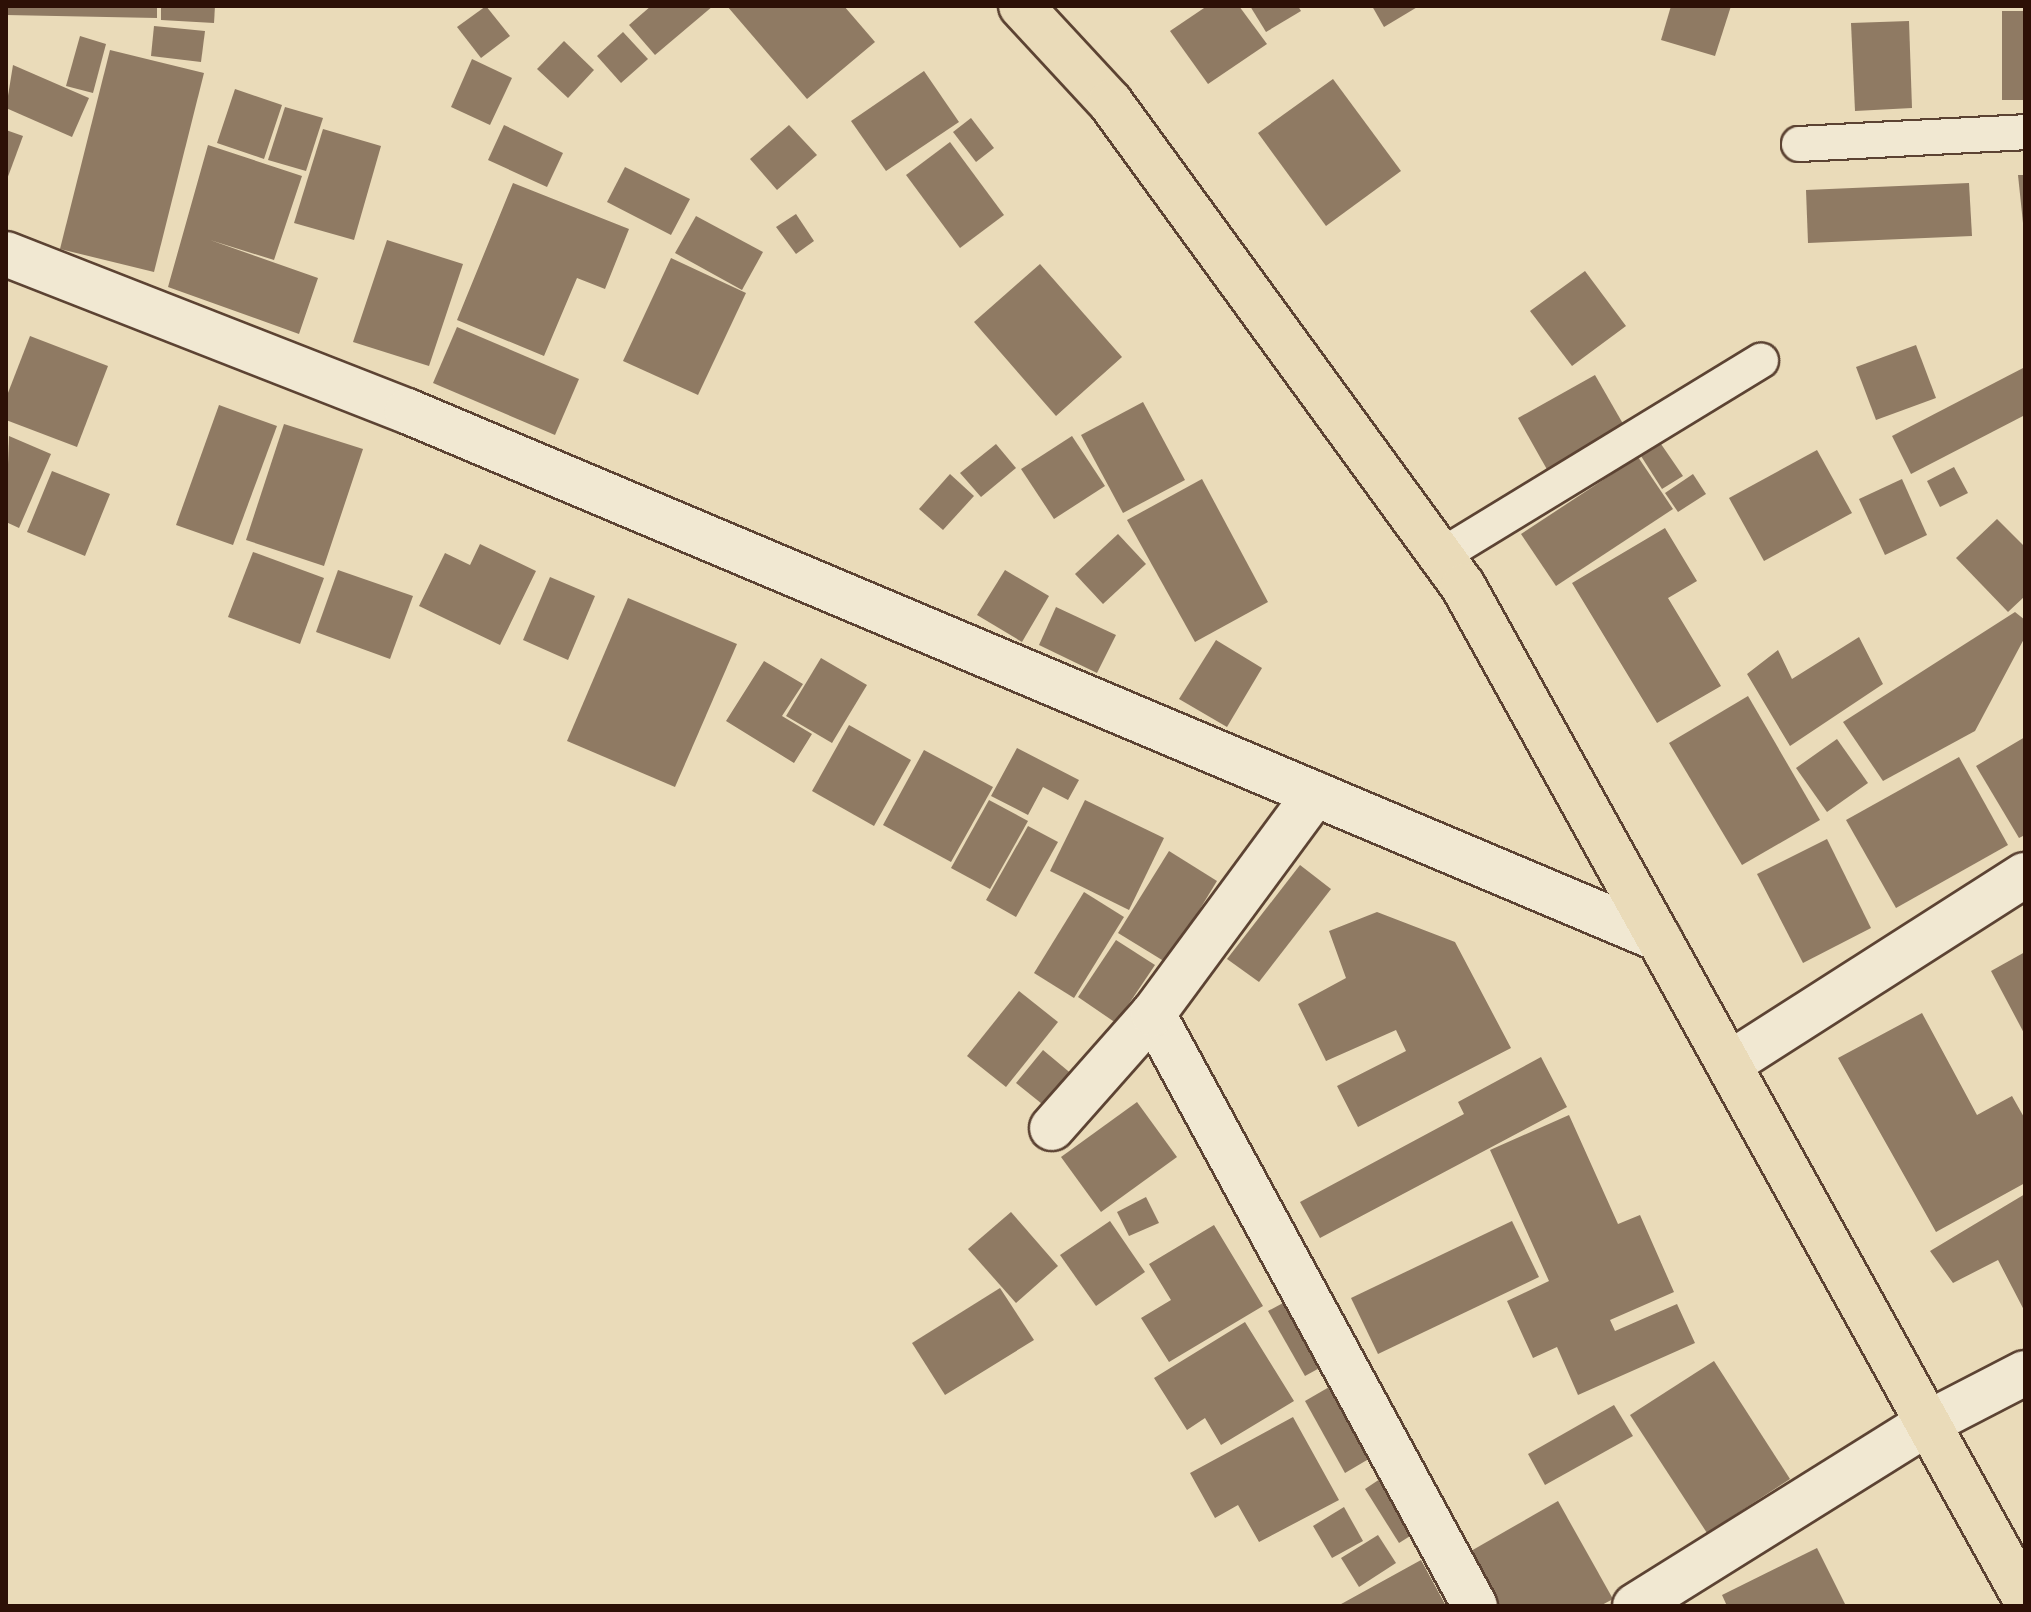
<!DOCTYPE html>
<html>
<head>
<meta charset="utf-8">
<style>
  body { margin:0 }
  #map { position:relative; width:2031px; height:1612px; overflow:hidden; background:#eadbb9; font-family:"IM FELL Great Primer",serif }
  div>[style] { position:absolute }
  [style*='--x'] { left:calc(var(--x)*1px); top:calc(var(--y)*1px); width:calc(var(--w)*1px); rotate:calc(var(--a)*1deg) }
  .building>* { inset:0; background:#8f7a63 }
  .roads { filter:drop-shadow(2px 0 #5c4333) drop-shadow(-2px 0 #5c4333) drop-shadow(0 2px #5c4333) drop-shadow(0 -2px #5c4333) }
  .service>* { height:34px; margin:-17px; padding:0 17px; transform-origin:17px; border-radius:17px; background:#f1e8d2 }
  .minor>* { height:44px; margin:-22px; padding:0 22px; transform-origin:22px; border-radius:22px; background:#f1e8d2 }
  .tertiary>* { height:44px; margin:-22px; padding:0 22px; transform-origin:22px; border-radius:22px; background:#f1e8d2 }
  .trunk>* { height:44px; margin:-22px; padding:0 22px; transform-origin:22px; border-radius:22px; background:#eadbb9 }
  span { translate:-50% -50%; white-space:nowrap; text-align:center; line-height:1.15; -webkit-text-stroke:6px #f1e8d2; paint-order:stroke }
  .frame { position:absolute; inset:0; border:8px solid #2d1006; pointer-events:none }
</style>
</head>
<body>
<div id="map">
  <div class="building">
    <div style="clip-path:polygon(6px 6px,157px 6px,157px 18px,6px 15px)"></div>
    <div style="clip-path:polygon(161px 6px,215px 6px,214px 23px,161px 20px)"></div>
    <div style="clip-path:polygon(486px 6px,510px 36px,481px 58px,457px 27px)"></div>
    <div style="clip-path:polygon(651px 6px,713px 6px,655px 55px,629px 25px)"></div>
    <div style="clip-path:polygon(727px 6px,844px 6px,875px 42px,807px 99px)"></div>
    <div style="clip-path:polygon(1207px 6px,1239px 6px,1267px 44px,1208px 84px,1170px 31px)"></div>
    <div style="clip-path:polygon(1250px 6px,1298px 6px,1301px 11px,1266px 32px)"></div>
    <div style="clip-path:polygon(1372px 6px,1419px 6px,1384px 27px)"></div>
    <div style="clip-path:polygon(1671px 6px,1731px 6px,1715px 56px,1661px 40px)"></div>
    <div style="clip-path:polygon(2002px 11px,2025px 11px,2025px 100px,2002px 100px)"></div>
    <div style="clip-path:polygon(1909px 21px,1912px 108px,1855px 111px,1851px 23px)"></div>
    <div style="clip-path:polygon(154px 26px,205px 31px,201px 62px,151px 56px)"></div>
    <div style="clip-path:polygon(623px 32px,648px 59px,621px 83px,597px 56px)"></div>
    <div style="clip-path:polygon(80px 36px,106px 44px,93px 93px,66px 86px)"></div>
    <div style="clip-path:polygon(564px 41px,594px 70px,568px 98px,537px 69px)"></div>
    <div style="clip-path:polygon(110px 50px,204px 73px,154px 272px,60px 249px)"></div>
    <div style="clip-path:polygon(472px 59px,512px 78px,490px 125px,451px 107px)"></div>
    <div style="clip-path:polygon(13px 65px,89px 98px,72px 137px,6px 108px)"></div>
    <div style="clip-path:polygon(924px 71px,959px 122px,886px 171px,851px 121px)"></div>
    <div style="clip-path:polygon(1333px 79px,1401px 171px,1326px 226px,1258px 133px)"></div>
    <div style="clip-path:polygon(235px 89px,282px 105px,264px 159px,217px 143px)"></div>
    <div style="clip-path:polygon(285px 107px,323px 118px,306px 171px,268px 160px)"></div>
    <div style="clip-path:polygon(971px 118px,994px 148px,976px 162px,953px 132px)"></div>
    <div style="clip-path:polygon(504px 125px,563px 153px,547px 187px,488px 160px)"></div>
    <div style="clip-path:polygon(789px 125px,817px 155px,777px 190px,750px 159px)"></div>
    <div style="clip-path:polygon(323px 129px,381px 146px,354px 240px,294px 223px)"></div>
    <div style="clip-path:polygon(6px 130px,23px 136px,6px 182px)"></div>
    <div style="clip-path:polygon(950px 142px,1004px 215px,960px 248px,906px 175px)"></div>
    <div style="clip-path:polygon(208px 145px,302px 176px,274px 260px,210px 240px,318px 278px,299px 334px,168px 287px)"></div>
    <div style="clip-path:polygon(625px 167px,690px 199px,671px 235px,607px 202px)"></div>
    <div style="clip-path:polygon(2018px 175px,2025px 175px,2025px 223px,2023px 223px)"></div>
    <div style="clip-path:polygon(513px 183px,629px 229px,605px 289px,577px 278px,544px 356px,457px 320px)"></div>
    <div style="clip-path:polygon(1969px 183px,1972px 236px,1808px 243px,1806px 190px)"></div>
    <div style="clip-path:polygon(796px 214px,814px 241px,796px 254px,776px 227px)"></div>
    <div style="clip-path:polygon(696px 216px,763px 252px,742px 290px,675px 253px)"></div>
    <div style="clip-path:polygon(387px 240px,463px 264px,429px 366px,353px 342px)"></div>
    <div style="clip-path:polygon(671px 258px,746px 293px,698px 395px,623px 361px)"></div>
    <div style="clip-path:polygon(1040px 264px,1122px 357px,1056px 416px,974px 322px)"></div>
    <div style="clip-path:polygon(1585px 271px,1626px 326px,1572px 366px,1530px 311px)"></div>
    <div style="clip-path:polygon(457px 327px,579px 379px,555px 435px,433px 383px)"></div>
    <div style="clip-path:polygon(30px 336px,108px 366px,77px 447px,6px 420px,6px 398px)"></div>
    <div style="clip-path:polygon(1916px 345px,1936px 398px,1876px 420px,1856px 367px)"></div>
    <div style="clip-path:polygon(2025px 367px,2025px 415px,1911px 474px,1892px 436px)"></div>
    <div style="clip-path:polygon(1595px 375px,1626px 429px,1549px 473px,1518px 418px)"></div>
    <div style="clip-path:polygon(1143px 402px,1185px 480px,1123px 513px,1081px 435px)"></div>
    <div style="clip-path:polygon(219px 405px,277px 426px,233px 545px,176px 525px)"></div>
    <div style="clip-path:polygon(284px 424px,363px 449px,324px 566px,246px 540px)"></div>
    <div style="clip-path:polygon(9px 436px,51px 454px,19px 528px,6px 522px)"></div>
    <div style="clip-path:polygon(1072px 436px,1105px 486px,1054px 519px,1021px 469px)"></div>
    <div style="clip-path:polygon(996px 444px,1016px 468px,981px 497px,960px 473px)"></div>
    <div style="clip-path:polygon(1661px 444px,1683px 476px,1662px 489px,1641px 456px)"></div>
    <div style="clip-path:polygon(1817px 450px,1852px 513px,1764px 561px,1729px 498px)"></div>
    <div style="clip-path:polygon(1638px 457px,1673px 509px,1556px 586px,1521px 534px)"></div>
    <div style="clip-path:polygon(1954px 467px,1968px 493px,1940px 507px,1927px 481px)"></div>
    <div style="clip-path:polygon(52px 471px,110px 494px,85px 556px,27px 532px)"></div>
    <div style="clip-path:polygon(950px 474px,974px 496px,943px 530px,919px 509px)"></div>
    <div style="clip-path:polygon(1693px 474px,1706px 494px,1678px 512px,1665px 493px)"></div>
    <div style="clip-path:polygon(1202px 479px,1268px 602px,1195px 642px,1127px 520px)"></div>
    <div style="clip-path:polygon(1902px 479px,1927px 535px,1885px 555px,1859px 499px)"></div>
    <div style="clip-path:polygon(1997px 519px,2025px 547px,2025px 596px,2008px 612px,1956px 558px)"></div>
    <div style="clip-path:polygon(1665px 528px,1697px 581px,1668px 598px,1721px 686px,1657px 723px,1572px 583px)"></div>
    <div style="clip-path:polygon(1118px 534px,1146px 564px,1103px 604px,1075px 574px)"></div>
    <div style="clip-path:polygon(480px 544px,536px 571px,500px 645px,419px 606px,445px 553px,470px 565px)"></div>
    <div style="clip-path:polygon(253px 552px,324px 578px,300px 644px,228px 617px)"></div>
    <div style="clip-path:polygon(338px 570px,413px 596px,390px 659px,316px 632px)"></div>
    <div style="clip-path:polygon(1005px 570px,1049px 596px,1022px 642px,977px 615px)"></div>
    <div style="clip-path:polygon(550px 577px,595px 596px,568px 660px,523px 640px)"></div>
    <div style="clip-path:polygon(628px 598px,737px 644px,675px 787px,567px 741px)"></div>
    <div style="clip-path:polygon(1056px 607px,1116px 635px,1097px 673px,1039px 645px)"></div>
    <div style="clip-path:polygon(2015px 612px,2025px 620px,2025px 637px,1975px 731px,1883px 781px,1843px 722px)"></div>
    <div style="clip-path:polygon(1859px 637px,1883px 684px,1790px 746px,1747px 674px,1778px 650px,1792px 679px)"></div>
    <div style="clip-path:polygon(1216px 640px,1262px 668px,1227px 727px,1179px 699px)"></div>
    <div style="clip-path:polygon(821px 658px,867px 685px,832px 743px,786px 716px)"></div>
    <div style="clip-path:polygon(764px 661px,803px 684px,782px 716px,812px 734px,794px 763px,726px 721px)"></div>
    <div style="clip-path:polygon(1748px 696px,1820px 820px,1742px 865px,1669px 743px)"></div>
    <div style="clip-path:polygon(849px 725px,911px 760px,874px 826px,812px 791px)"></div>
    <div style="clip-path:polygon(2025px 737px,2025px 835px,2019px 838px,1976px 766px)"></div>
    <div style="clip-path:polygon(1837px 739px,1868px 783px,1827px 812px,1796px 768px)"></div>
    <div style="clip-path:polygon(1017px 748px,1079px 780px,1068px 800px,1043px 787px,1028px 815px,991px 796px)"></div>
    <div style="clip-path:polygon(924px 750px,993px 787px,951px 862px,883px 825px)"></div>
    <div style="clip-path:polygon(1959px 757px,2008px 845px,1896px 908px,1846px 820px)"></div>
    <div style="clip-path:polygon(989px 800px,1028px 821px,990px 889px,951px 868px)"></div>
    <div style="clip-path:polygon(1085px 800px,1164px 838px,1129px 910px,1050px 871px)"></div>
    <div style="clip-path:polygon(1028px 826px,1058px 842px,1016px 917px,986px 900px)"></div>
    <div style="clip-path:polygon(1827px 839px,1871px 928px,1803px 963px,1757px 874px)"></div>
    <div style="clip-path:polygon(1169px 851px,1217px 881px,1167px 963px,1118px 933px)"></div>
    <div style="clip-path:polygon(1300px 865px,1331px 889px,1259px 982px,1227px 959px)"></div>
    <div style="clip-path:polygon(1084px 892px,1124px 917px,1074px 998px,1034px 973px)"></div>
    <div style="clip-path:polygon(1377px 912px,1455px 942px,1511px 1048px,1358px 1127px,1337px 1086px,1406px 1051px,1396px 1030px,1326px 1061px,1298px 1004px,1346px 978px,1329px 931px)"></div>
    <div style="clip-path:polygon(1116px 940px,1155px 965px,1116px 1023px,1078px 997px)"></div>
    <div style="clip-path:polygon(2025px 952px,2025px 1035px,1991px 971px)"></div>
    <div style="clip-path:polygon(1019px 991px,1058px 1022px,1006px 1087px,967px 1056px)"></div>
    <div style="clip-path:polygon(1922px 1013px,1977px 1115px,2012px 1096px,2025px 1119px,2025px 1183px,1936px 1232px,1838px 1058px)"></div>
    <div style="clip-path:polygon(1043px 1050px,1080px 1081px,1052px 1112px,1016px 1083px)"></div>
    <div style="clip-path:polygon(1541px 1057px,1567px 1107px,1320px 1238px,1300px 1202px,1464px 1114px,1458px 1102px)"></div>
    <div style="clip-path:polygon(1137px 1102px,1177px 1157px,1101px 1212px,1061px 1157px)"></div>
    <div style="clip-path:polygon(1569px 1115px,1618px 1224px,1640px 1215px,1674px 1292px,1610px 1320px,1615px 1331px,1677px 1304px,1695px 1343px,1578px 1395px,1557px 1347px,1533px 1358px,1507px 1301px,1549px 1281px,1490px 1150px)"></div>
    <div style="clip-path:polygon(2025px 1194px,2025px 1312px,1998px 1260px,1953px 1283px,1930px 1251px)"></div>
    <div style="clip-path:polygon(1146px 1197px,1159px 1223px,1129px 1236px,1117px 1212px)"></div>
    <div style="clip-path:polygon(1011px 1212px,1058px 1266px,1016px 1303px,968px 1249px)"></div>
    <div style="clip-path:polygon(1110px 1221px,1145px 1272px,1096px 1306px,1060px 1255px)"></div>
    <div style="clip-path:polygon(1512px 1221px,1539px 1277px,1378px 1354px,1351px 1298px)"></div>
    <div style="clip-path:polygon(1214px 1225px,1263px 1306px,1169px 1362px,1141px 1318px,1171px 1300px,1149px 1264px)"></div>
    <div style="clip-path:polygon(1000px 1288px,1034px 1340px,945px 1395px,912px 1343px)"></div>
    <div style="clip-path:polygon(1298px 1295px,1334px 1360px,1305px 1376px,1268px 1311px)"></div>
    <div style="clip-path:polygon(1245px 1322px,1294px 1401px,1221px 1445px,1205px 1418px,1187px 1430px,1154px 1378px)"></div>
    <div style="clip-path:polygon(1714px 1361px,1790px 1479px,1707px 1533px,1630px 1415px)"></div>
    <div style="clip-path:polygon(1343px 1379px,1384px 1450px,1345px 1473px,1305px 1401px)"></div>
    <div style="clip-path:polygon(1614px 1405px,1633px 1436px,1545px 1485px,1528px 1454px)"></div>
    <div style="clip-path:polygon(1293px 1417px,1339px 1500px,1259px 1542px,1238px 1505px,1215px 1518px,1190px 1473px)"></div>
    <div style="clip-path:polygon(1389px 1473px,1423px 1528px,1399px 1543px,1365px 1489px)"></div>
    <div style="clip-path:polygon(1558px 1501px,1613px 1599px,1600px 1606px,1494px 1606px,1464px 1555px)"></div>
    <div style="clip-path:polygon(1344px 1507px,1363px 1541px,1332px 1558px,1313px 1526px)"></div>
    <div style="clip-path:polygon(1378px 1535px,1396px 1563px,1359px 1587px,1341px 1558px)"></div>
    <div style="clip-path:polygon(1817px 1548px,1846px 1606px,1727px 1606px,1722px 1595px)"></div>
    <div style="clip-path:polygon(1421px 1560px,1446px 1606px,1337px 1606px,1343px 1603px)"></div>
  </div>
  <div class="roads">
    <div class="service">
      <div style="--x:1799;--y:144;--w:226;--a:-3"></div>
      <div style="--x:1441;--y:556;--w:375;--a:-31.4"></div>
    </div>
    <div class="minor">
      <div style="--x:1153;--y:1014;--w:674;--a:61.46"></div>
      <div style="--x:1729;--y:1064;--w:351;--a:-32.6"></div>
      <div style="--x:1052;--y:1128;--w:152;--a:-48.5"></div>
      <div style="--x:1153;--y:1014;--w:273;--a:-53.6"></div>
      <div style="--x:1635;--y:1606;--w:345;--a:-32"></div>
    </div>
    <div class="tertiary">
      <div style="--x:6;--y:254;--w:431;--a:21.4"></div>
      <div style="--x:407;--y:411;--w:1359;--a:22.87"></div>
      <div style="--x:1928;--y:1423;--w:109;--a:-27.3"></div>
    </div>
    <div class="trunk">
      <div style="--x:1021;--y:6;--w:131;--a:47.2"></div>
      <div style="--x:1110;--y:102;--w:599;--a:53.9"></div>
      <div style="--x:1463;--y:586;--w:1158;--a:60.96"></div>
    </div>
  </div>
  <div class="frame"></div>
</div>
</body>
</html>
